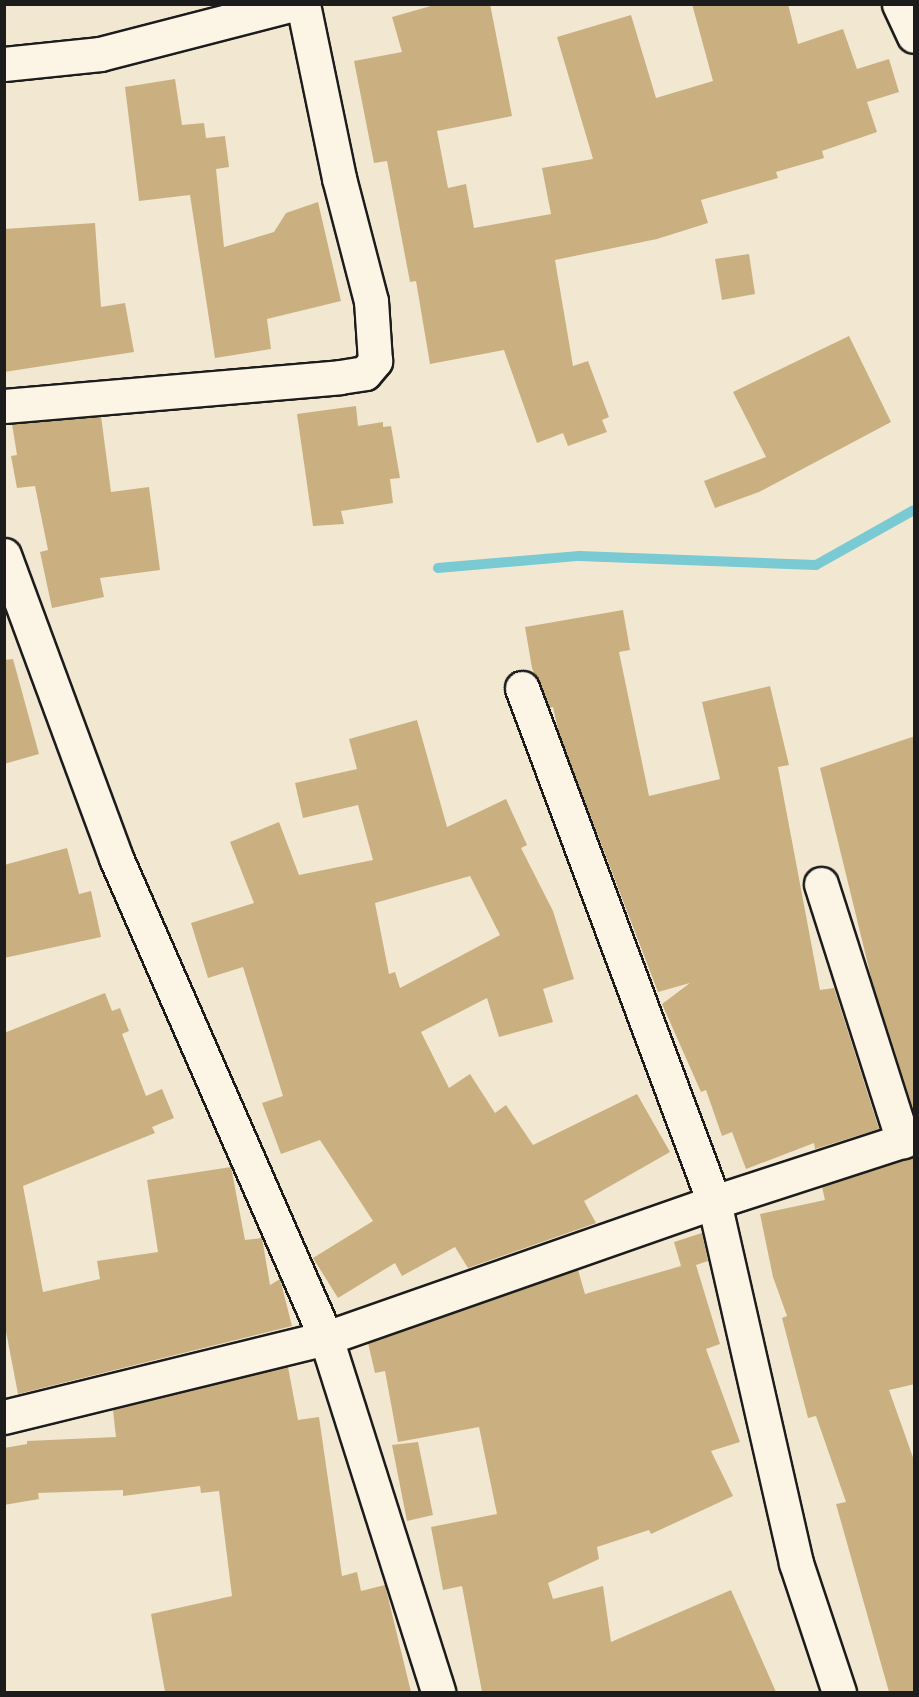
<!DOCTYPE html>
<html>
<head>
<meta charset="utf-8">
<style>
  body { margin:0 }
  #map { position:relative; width:919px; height:1697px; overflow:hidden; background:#f2e7d1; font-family:Dekko,sans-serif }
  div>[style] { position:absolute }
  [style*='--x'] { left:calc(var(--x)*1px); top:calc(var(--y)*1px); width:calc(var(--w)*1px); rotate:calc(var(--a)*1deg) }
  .stream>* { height:10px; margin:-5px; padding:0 5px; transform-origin:5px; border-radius:5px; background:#79cad2 }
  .building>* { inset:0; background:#cab081 }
  .roads { filter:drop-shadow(2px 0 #1c1c1c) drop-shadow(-2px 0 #1c1c1c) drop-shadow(0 2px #1c1c1c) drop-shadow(0 -2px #1c1c1c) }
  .minor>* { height:33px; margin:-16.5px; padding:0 16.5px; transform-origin:16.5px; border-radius:16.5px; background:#fcf5e5 }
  span { translate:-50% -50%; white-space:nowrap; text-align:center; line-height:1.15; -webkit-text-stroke:4.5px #fcf5e5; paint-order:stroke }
  .frame { position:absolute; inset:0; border:6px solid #1c1c1c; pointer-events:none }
</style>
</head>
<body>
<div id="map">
  <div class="stream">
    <div style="--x:438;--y:568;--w:142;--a:-4.9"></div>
    <div style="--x:579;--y:556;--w:237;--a:2.2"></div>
    <div style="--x:816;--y:565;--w:112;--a:-29.3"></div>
  </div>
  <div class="building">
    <div style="clip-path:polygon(438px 4px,490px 4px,512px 116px,437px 131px,448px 188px,466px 184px,474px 228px,551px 214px,542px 168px,593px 159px,557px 37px,631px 15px,656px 98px,713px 81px,692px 4px,788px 4px,798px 44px,843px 29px,857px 69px,889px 59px,899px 92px,867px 102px,877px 132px,822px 151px,824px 158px,776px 172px,778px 178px,701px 200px,708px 223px,657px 239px,555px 260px,573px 366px,588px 361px,609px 417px,602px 420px,607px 432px,568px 446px,563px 433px,537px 443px,504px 350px,430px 364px,416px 281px,410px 282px,387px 161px,374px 163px,354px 61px,402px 52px,392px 17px)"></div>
    <div style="clip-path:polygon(175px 79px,182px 125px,204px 123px,206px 138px,225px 136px,229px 167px,216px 169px,224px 247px,274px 232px,286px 213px,318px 202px,341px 301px,267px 319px,271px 349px,215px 358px,190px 195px,139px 201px,125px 87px)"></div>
    <div style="clip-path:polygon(95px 223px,101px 307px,125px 303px,134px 352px,4px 372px,4px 229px)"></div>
    <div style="clip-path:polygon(749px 254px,755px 294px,722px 300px,715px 259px)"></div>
    <div style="clip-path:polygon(849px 336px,891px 422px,759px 492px,715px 508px,704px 481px,766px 457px,733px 392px)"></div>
    <div style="clip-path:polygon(356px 406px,358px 426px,383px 422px,383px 427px,391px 426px,400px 478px,390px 479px,393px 503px,341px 511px,344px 524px,313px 526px,297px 414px)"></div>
    <div style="clip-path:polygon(101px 416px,111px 492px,149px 487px,160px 570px,100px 578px,104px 597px,52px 608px,40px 552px,48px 550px,35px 486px,17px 488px,11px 456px,17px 455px,12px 424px)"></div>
    <div style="clip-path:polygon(623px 610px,630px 650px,619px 652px,649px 796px,720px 779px,702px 702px,770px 686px,789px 765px,778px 767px,820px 990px,834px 988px,879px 1129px,815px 1149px,814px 1143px,746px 1169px,732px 1132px,722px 1136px,706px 1090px,701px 1092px,662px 1004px,690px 983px,658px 992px,559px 734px,553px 707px,549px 708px,532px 668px,525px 627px)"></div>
    <div style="clip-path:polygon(13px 659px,39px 754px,4px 764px,4px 660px)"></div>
    <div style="clip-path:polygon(evenodd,417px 720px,447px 827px,506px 799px,527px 845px,521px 848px,553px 911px,574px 979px,543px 989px,553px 1022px,499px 1037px,487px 998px,421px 1032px,449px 1088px,470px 1074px,495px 1113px,506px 1105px,533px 1145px,637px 1094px,670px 1152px,584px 1201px,596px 1223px,468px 1268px,455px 1247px,402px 1276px,395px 1263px,338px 1298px,313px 1258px,373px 1221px,320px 1140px,281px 1154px,262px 1103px,283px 1096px,243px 967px,208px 978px,191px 923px,254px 903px,230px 842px,279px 822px,299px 875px,373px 860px,358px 805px,303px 818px,295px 783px,357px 769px,349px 739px,417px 720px,470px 876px,500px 935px,400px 988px,395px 972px,389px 974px,375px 903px,470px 876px)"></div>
    <div style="clip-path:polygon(915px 736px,915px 1115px,872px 981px,820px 768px)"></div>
    <div style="clip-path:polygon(67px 848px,79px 894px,91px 891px,101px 937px,4px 958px,4px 865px)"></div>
    <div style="clip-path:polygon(105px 993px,112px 1011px,120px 1008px,129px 1031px,122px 1034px,146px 1096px,162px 1089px,174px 1118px,152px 1127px,155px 1133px,23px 1186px,43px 1292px,100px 1279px,97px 1261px,158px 1252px,147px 1180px,231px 1167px,245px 1240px,262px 1238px,270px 1285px,280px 1279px,292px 1326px,18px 1394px,4px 1321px,4px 1033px)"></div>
    <div style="clip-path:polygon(915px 1157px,915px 1384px,889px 1390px,915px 1463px,915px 1692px,889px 1692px,836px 1504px,846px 1502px,816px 1416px,808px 1418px,782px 1318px,787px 1316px,773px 1277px,760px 1214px,825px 1200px,822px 1187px)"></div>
    <div style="clip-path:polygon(702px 1233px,708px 1261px,696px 1265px,720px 1344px,706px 1349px,740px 1442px,711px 1451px,733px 1496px,651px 1534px,649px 1530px,597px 1547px,599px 1559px,548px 1583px,553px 1599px,603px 1586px,611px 1642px,731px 1590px,776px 1692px,482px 1692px,462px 1586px,443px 1590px,431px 1527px,497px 1514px,479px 1427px,398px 1442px,385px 1371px,375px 1373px,368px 1343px,578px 1270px,585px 1294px,681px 1266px,674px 1242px)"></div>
    <div style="clip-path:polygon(288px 1367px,298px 1420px,319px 1417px,342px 1576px,357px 1572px,361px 1591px,385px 1585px,411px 1692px,165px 1692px,151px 1614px,232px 1596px,219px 1491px,201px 1493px,200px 1486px,123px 1496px,123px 1490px,38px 1493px,39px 1499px,4px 1505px,4px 1448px,27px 1444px,27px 1441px,116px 1437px,113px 1410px)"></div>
    <div style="clip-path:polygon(418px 1442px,433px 1515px,407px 1521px,392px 1445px)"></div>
  </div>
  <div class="roads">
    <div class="minor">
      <div style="--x:899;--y:4;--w:35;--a:65"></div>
      <div style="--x:4;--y:64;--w:97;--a:-5.9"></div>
      <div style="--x:100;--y:54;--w:200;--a:-14.5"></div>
      <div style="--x:4;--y:406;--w:337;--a:-4.9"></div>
      <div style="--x:340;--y:377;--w:25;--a:-9"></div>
      <div style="--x:365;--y:373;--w:16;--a:-50"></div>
      <div style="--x:375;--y:361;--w:60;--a:-93.8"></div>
      <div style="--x:371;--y:301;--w:127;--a:-104.6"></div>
      <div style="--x:339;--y:178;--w:178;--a:-101.7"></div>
      <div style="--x:4;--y:555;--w:323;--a:69.7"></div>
      <div style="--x:116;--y:858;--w:524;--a:66.37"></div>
      <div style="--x:326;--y:1338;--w:371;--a:72.4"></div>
      <div style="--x:522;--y:688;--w:549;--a:69.52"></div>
      <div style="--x:714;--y:1202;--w:370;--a:77.2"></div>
      <div style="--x:796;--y:1563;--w:136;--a:71.6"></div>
      <div style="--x:821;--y:884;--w:270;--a:72.3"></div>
      <div style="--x:4;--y:1417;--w:332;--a:-13.8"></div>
      <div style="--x:326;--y:1338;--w:411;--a:-19.3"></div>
      <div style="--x:714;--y:1202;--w:210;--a:-18"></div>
    </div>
  </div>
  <div class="frame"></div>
</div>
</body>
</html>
